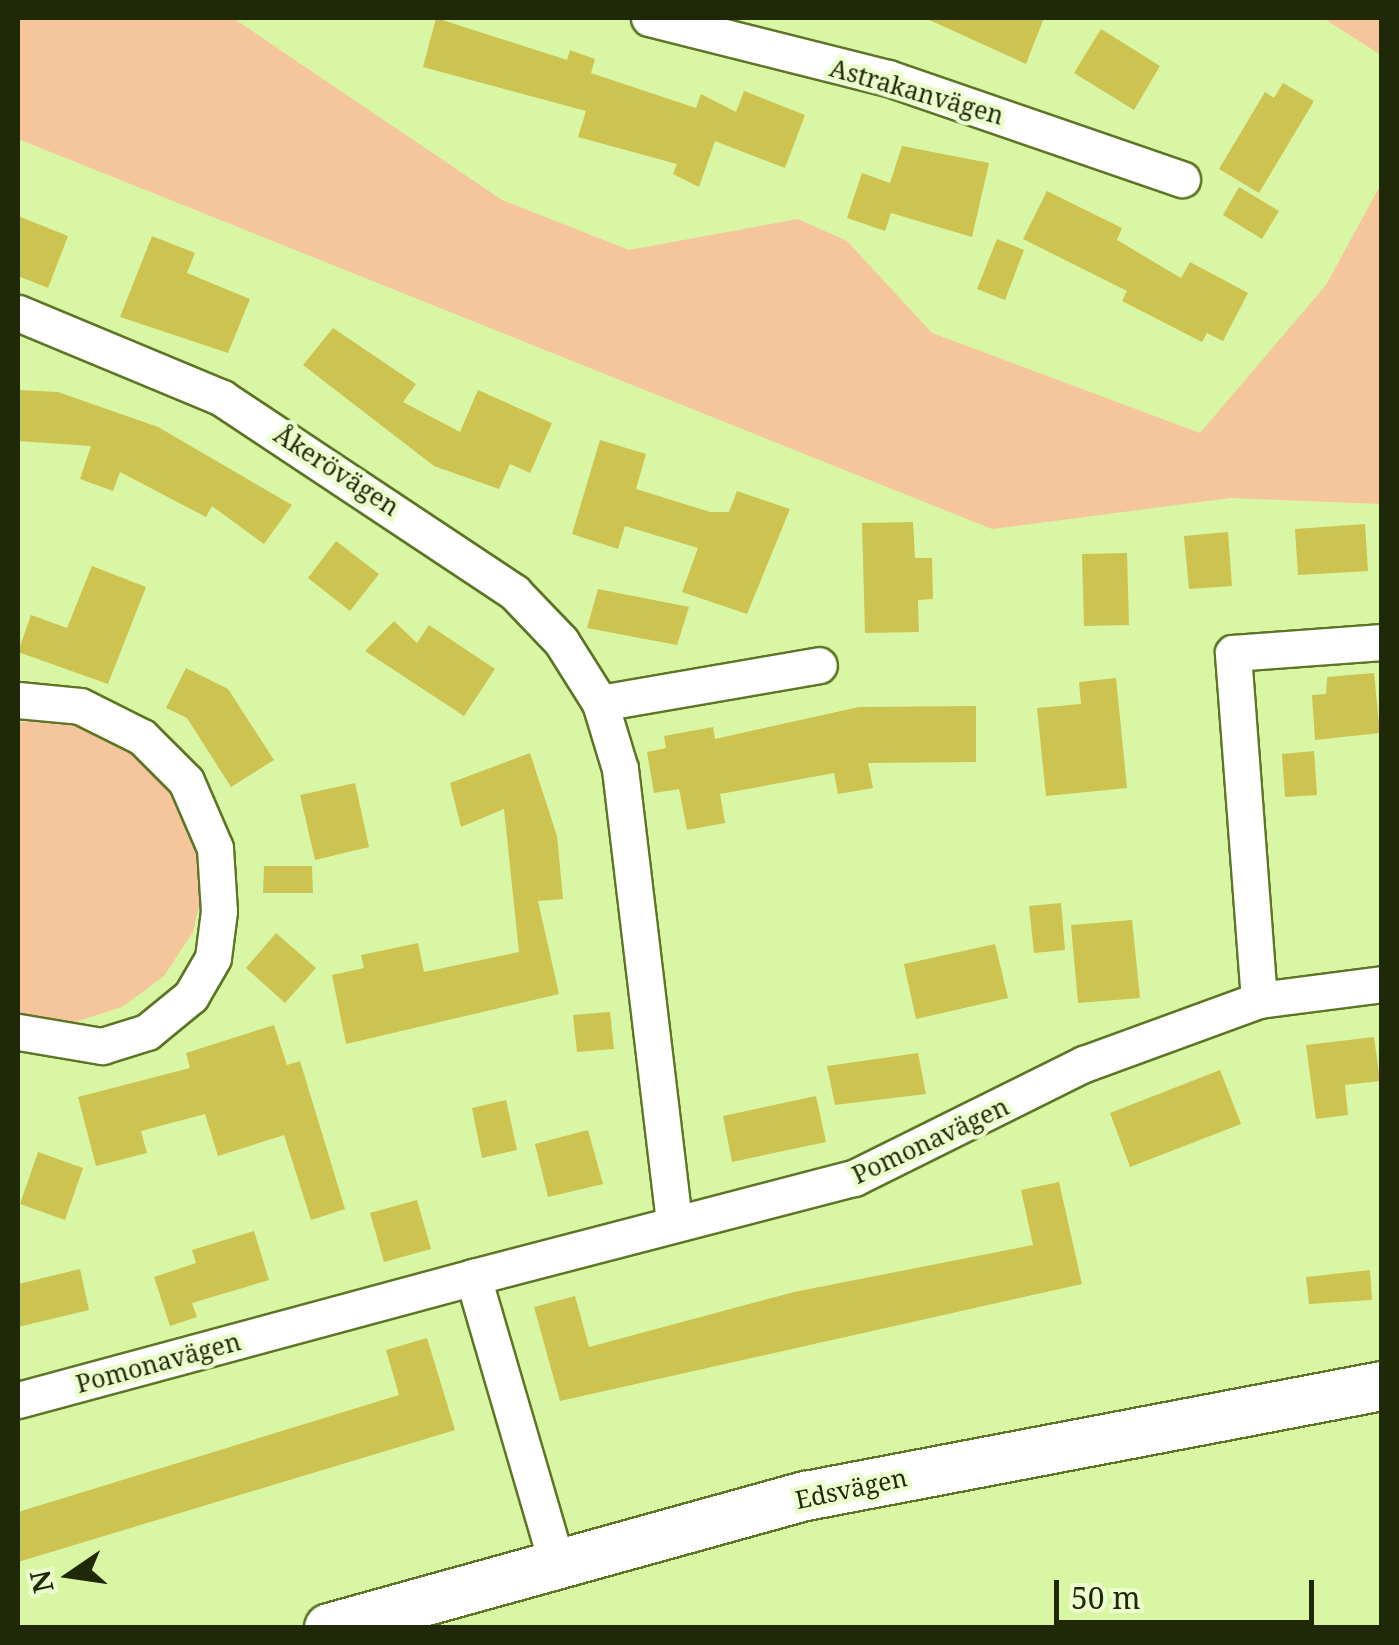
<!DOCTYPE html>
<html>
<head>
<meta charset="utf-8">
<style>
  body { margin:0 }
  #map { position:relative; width:1399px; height:1645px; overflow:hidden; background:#d9f6a4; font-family:"Noto Serif",serif }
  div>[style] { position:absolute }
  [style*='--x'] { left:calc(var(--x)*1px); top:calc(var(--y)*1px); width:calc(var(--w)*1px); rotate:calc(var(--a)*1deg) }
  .green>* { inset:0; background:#f5c69c }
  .building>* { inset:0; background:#cdc350 }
  .roads { filter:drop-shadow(2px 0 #5d7524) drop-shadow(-2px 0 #5d7524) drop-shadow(0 2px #5d7524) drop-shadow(0 -2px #5d7524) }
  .street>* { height:35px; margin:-17.5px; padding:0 17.5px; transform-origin:17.5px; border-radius:17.5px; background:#fff }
  .secondary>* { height:48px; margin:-24px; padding:0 24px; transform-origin:24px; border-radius:24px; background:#fff }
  span { translate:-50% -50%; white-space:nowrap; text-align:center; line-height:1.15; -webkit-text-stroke:9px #ecfece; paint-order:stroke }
  .street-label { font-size:25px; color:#1f2908 }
  .frame { position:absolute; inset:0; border:20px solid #1f2908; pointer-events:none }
  .north { position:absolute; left:20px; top:1525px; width:100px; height:100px; -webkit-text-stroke:8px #ecfece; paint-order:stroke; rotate:257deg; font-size:28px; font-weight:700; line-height:40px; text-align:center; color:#1f2908 }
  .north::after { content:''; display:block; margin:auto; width:35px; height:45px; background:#1f2908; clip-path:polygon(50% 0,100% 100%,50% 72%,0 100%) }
  .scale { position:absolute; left:1054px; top:1580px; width:260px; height:45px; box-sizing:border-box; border:5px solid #1f2908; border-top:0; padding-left:12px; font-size:30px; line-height:35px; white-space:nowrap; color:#1f2908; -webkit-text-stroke:8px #ecfece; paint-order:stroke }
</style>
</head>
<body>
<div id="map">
  <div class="green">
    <div style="clip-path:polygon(18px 18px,233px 18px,502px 200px,629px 250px,798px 219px,847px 241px,932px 333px,1200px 433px,1326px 285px,1381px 184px,1381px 504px,1231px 498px,992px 529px,18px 139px)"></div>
    <div style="clip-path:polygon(1323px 18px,1381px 18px,1381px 55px)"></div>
    <div style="clip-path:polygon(47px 717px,95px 724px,138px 745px,199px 829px,205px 880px,193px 932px,164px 976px,122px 1007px,72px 1023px,18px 1020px,18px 723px)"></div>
  </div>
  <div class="building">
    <div style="clip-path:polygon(436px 18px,567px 60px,570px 50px,595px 59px,591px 73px,696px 108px,701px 94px,736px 112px,744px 91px,805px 115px,785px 168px,715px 141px,699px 187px,673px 174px,677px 164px,578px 137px,586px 111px,423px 67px)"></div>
    <div style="clip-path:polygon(925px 18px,1044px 18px,1026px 64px)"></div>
    <div style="clip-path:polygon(1101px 29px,1160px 66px,1134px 110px,1074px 73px)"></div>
    <div style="clip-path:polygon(1283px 83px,1314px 101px,1259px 193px,1219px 169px,1265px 92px,1274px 98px)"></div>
    <div style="clip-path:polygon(902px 146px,989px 163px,972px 237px,891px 213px,885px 231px,847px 218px,862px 173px,890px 183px)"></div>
    <div style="clip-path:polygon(1239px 187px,1279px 211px,1262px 239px,1223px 215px)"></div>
    <div style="clip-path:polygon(1047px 191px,1122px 228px,1117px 240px,1181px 278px,1190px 262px,1248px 293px,1223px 341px,1207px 333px,1202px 342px,1122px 301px,1127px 291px,1023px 239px)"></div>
    <div style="clip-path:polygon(18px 216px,68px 236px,48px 288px,18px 276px)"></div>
    <div style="clip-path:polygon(152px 236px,195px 253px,187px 273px,250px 299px,228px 353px,120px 317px)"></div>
    <div style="clip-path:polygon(997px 239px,1024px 250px,1005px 300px,977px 289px)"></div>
    <div style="clip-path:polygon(333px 328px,416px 384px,403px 402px,460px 432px,478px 390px,552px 423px,530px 473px,510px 464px,499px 489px,434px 466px,303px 365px)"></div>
    <div style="clip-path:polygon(18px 390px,58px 392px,158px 427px,292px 505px,264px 544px,212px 506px,206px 517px,120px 472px,113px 491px,80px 479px,91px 446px,18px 441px)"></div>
    <div style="clip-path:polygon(600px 440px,646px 454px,636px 489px,710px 512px,729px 512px,737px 491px,790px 509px,747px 614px,682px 592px,698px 548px,625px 526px,618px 549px,572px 534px)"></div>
    <div style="clip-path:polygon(913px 522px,915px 558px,932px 558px,933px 599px,918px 600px,919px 632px,865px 633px,862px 523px)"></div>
    <div style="clip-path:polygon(1365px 524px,1368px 571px,1298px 575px,1295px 529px)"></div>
    <div style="clip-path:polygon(1228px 532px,1232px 586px,1189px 589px,1184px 536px)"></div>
    <div style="clip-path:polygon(336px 541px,379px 574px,350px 611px,308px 578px)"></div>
    <div style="clip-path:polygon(1127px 553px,1129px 625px,1084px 626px,1082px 554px)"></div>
    <div style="clip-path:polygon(92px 566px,146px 587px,108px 684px,18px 652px,31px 615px,67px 628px)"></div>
    <div style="clip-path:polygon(598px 589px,689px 607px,677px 645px,587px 628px)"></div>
    <div style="clip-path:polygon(394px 621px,417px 643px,429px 625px,495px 669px,464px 716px,365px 651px)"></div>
    <div style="clip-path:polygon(186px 668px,228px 689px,274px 760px,231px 787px,187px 718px,166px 708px)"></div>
    <div style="clip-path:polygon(1374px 673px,1380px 733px,1315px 740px,1312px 695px,1326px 694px,1327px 677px)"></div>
    <div style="clip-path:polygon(1116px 678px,1127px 788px,1046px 796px,1037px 708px,1081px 704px,1079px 682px)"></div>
    <div style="clip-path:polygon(976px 706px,976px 762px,868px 763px,873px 788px,838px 794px,834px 773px,720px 794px,725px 823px,687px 830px,679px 789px,654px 793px,647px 752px,666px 748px,664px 736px,713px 727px,715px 739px,859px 707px)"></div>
    <div style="clip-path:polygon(1314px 751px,1317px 795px,1285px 797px,1282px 754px)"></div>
    <div style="clip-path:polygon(530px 753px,557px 836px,563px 899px,538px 901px,559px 994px,346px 1044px,332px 975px,364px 968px,361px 955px,418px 943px,424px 972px,519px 952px,504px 809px,461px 827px,450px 783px)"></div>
    <div style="clip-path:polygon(355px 783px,369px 847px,315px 860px,300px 795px)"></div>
    <div style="clip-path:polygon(264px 866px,312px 866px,313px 893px,263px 893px)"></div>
    <div style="clip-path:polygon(1061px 903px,1065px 950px,1034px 953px,1029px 906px)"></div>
    <div style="clip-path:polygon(1132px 920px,1140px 998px,1078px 1003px,1071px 925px)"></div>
    <div style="clip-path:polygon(276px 933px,316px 968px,285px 1003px,246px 968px)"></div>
    <div style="clip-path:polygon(995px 944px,1008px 998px,916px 1019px,904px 964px)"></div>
    <div style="clip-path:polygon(610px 1012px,614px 1049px,577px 1052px,573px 1015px)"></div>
    <div style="clip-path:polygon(274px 1025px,287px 1065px,300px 1061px,345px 1209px,311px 1220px,284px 1135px,218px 1156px,205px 1114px,141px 1131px,147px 1153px,96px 1166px,78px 1097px,190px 1068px,186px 1053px)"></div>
    <div style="clip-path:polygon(1374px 1037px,1380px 1081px,1345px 1085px,1348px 1115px,1316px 1119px,1306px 1045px)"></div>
    <div style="clip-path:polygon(918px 1053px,926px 1094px,835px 1105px,827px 1066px)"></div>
    <div style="clip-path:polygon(1220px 1070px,1241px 1124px,1130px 1167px,1110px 1113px)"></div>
    <div style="clip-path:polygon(816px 1096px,826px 1142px,732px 1162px,723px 1116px)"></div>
    <div style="clip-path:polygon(506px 1100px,517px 1150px,482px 1158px,472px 1108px)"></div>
    <div style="clip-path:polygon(588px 1130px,603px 1184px,548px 1197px,535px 1144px)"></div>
    <div style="clip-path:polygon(38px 1152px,83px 1168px,65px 1220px,20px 1204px)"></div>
    <div style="clip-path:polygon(1059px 1182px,1082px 1284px,560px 1401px,534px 1307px,575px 1296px,589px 1347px,794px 1292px,1033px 1245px,1021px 1190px)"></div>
    <div style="clip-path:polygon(417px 1200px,431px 1249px,384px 1262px,370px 1213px)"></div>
    <div style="clip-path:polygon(254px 1231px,269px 1280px,192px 1303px,197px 1317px,170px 1326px,154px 1277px,196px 1263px,192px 1250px)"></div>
    <div style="clip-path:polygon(80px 1269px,89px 1310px,18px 1327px,18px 1284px)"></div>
    <div style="clip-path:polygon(1370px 1270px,1372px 1300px,1309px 1304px,1306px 1277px)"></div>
    <div style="clip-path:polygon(427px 1338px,455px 1430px,18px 1562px,18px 1512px,399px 1395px,386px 1350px)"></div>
  </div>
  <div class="roads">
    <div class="street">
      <div style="--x:649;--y:18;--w:246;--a:14.1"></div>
      <div style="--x:888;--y:78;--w:311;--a:19"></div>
      <div style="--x:18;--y:313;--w:221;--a:22.6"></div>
      <div style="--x:222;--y:398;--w:351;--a:33.6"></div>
      <div style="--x:514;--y:592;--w:68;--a:46.2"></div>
      <div style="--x:561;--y:641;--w:73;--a:57.8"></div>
      <div style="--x:600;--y:703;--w:69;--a:73.1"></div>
      <div style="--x:620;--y:769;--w:453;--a:83.2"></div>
      <div style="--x:18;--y:700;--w:62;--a:5.5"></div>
      <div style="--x:80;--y:706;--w:69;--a:26.6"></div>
      <div style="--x:142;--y:737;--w:62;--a:45"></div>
      <div style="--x:186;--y:781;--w:73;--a:66.6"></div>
      <div style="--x:215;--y:848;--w:63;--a:86.4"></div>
      <div style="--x:219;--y:911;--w:47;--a:97.3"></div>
      <div style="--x:213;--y:958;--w:44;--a:120.1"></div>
      <div style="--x:191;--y:996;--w:57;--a:140.7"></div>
      <div style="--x:147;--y:1032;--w:47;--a:162.7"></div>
      <div style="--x:102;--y:1046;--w:85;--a:-170.5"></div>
      <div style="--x:600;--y:703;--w:222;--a:-9.8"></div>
      <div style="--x:1259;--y:1000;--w:124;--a:-7.4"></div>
      <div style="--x:473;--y:1277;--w:394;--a:-14.6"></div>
      <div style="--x:854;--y:1178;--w:257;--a:-26.4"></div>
      <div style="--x:1084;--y:1064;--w:186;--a:-20.1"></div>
      <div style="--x:1259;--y:1000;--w:348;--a:-94.3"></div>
      <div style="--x:1233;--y:653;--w:149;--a:-4.2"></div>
      <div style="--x:18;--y:1400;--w:471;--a:-15.1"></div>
      <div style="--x:473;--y:1277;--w:295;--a:73.7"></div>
    </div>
    <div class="secondary">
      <div style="--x:329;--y:1628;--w:495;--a:-15.5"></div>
      <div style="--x:806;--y:1496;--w:586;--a:-10.81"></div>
    </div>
  </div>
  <div class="street-label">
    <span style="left:917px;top:91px;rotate:16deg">Astrakanvägen</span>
    <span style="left:337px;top:470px;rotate:33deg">Åkerövägen</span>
    <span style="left:930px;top:1140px;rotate:-25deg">Pomonavägen</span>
    <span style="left:158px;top:1362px;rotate:-15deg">Pomonavägen</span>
    <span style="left:851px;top:1488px;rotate:-12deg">Edsvägen</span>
  </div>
  <div class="frame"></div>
  <div class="north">N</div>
  <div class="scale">50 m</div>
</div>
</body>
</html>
